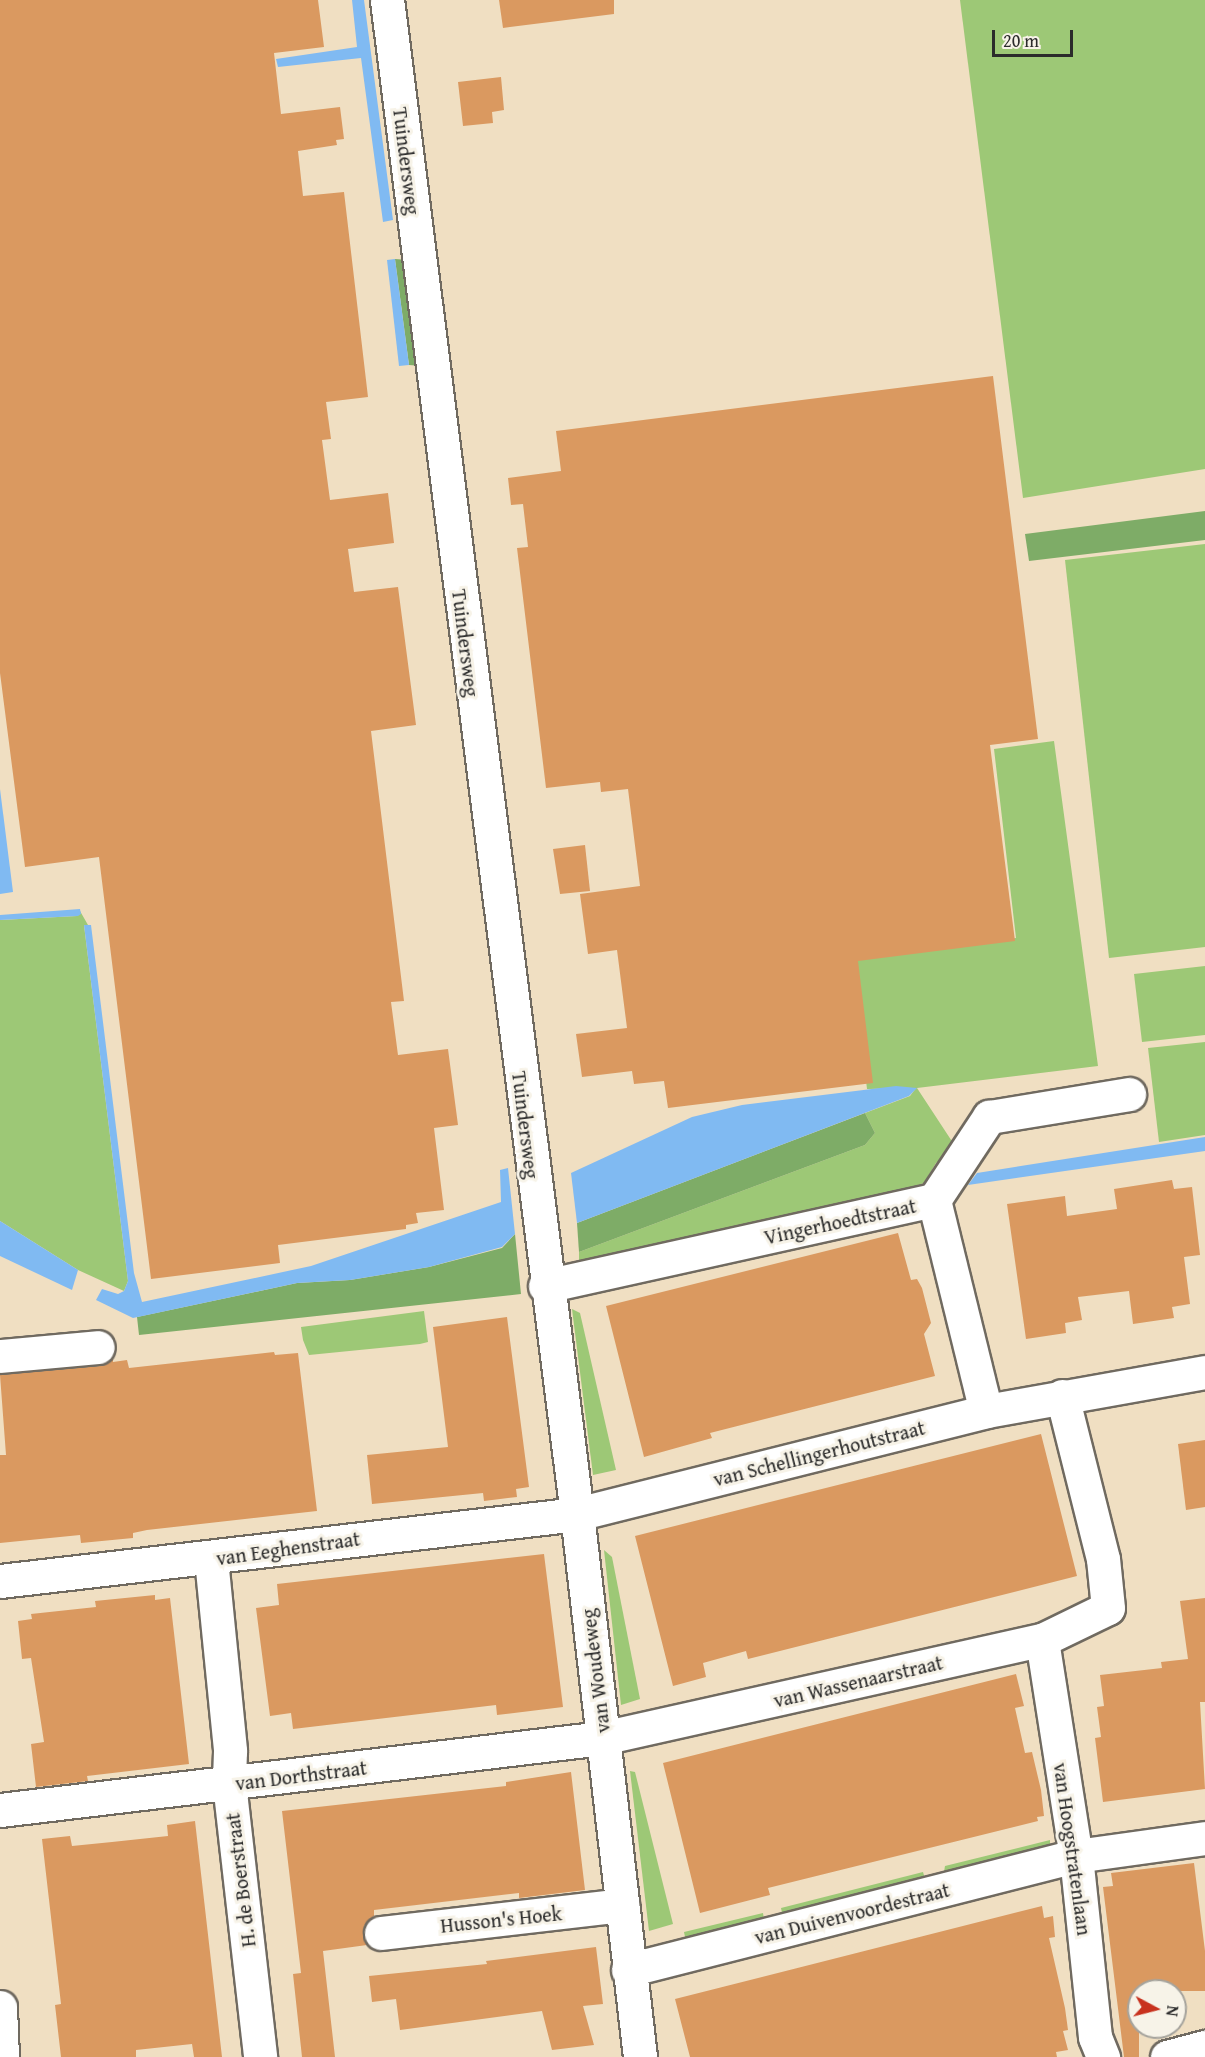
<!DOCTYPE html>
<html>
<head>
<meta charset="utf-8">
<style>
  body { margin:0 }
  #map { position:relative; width:1205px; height:2057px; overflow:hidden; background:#f0dfc2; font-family:"Gentium Book Plus",serif }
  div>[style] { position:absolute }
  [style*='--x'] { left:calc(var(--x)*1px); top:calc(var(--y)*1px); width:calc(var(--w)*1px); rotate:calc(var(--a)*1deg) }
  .green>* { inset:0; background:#9dc876 }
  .forest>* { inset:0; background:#7eac67 }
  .water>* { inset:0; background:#80baf2 }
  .building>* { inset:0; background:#da9960 }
  .roads { filter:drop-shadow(2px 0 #706a60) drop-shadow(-2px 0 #706a60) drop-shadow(0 2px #706a60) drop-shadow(0 -2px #706a60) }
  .minor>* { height:33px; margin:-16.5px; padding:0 16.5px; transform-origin:16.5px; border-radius:16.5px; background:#fff }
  span { translate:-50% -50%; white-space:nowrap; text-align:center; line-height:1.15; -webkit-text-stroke:6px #f7f3e8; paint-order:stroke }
  .street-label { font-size:20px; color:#2b2b2b }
  .north { position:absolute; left:1127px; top:1979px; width:60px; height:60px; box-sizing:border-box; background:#f7f3e8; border:2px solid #a5a39c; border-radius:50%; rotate:97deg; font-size:16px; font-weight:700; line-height:24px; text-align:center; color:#2b2b2b }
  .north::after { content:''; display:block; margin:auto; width:21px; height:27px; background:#c8321e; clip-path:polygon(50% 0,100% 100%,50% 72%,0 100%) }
  .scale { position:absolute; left:992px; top:30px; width:81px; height:27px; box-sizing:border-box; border:3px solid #2b2b2b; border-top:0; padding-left:8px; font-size:18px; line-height:21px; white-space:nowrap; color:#2b2b2b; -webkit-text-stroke:4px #f7f3e8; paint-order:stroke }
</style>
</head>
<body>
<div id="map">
  <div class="green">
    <div style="clip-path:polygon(960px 0,1205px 0,1205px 469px,1023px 498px)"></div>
    <div style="clip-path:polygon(1205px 544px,1205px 947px,1109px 958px,1065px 560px)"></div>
    <div style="clip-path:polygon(1054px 741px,1098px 1066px,917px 1088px,957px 1149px,936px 1163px,924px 1183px,891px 1195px,579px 1265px,579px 1252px,865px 1145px,875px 1133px,865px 1113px,910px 1096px,916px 1088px,867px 1089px,851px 955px,1016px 938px,994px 749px)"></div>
    <div style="clip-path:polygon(80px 911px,88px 925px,84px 925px,128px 1281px,124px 1291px,78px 1270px,0 1221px,0 920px,77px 916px)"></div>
    <div style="clip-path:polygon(1205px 966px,1205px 1035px,1142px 1042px,1134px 974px)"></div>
    <div style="clip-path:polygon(1205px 1042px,1205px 1135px,1159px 1142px,1148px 1048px)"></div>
    <div style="clip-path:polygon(572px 1309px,580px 1313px,616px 1470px,593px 1475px)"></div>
    <div style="clip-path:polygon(424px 1311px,428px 1342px,420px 1344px,309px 1355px,303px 1340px,301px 1327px)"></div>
    <div style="clip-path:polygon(604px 1550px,612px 1557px,640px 1699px,621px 1705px)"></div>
    <div style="clip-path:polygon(630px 1771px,635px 1772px,673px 1924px,649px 1931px)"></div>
    <div style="clip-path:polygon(1050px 1840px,1050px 1850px,942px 1883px,945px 1866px)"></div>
    <div style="clip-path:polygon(923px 1872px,927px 1886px,784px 1922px,781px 1908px)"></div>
    <div style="clip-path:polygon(763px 1913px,765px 1927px,687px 1947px,684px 1932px)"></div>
  </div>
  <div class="forest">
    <div style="clip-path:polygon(395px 259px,408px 260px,423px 366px,409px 365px)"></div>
    <div style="clip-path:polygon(1205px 511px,1205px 540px,1029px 561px,1025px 534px)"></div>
    <div style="clip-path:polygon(865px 1113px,875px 1133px,865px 1145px,579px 1252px,577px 1223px)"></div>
    <div style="clip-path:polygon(515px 1234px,521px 1294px,139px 1335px,137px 1317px,297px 1283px,350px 1280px,429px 1267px,502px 1248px)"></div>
  </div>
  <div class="water">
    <div style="clip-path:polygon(352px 0,364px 0,393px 220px,383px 222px,361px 58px,278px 67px,276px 59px,357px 47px)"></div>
    <div style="clip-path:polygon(395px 259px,409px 365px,399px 366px,387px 260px)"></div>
    <div style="clip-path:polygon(0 789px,13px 892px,0 894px)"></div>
    <div style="clip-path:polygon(80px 909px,81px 914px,78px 916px,0 920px,0 915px)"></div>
    <div style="clip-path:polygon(84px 925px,91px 925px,134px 1273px,142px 1302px,311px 1266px,501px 1202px,500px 1170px,508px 1168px,515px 1234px,502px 1247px,429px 1267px,350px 1280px,297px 1283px,133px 1318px,96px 1300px,102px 1289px,118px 1294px,124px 1291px,128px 1281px)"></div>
    <div style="clip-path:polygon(896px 1086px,917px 1088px,909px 1096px,577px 1223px,571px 1173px,692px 1117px,742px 1105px)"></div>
    <div style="clip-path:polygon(1205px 1137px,1205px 1151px,968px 1185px,977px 1173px)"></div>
    <div style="clip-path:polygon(0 1221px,78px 1270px,72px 1290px,0 1256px)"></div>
  </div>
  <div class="building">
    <div style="clip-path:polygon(0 0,318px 0,324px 47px,274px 53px,281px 114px,340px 107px,344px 139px,336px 140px,337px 145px,298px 151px,303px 196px,344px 192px,368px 397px,326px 402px,331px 439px,322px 440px,330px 500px,388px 493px,394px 543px,348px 549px,354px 592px,398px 587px,416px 725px,371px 731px,404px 1001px,391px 1002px,398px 1055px,448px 1049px,458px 1125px,434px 1128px,444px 1210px,416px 1213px,418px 1223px,406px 1225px,406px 1229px,278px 1245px,280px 1263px,151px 1279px,99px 857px,25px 867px,0 673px)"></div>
    <div style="clip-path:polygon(499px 0,614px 0,614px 14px,503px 28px)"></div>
    <div style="clip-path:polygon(501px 77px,504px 110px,492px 112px,493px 123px,463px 126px,458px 82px)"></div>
    <div style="clip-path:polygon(993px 376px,1038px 739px,990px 745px,1015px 941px,858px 961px,873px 1083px,668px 1108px,664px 1081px,634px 1084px,632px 1071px,582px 1077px,576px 1034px,627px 1028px,617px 950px,588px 954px,580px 894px,640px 886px,628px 789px,601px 792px,600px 782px,546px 788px,517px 548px,528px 547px,523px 504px,511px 505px,508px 478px,561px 471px,556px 431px)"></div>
    <div style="clip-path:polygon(585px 845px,590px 891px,560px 894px,553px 849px)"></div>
    <div style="clip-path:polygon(1172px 1180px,1174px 1189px,1192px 1187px,1200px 1255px,1184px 1257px,1190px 1304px,1172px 1307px,1174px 1318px,1133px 1324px,1129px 1291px,1078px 1297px,1082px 1320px,1065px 1323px,1066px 1333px,1026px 1339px,1007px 1204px,1065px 1196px,1067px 1216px,1117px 1209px,1114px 1189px)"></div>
    <div style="clip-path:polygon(898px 1233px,911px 1280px,917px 1279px,922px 1288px,931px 1323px,924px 1334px,935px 1376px,710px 1433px,712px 1438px,644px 1457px,606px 1306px)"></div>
    <div style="clip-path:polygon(507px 1317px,529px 1487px,516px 1489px,517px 1497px,484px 1501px,483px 1493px,372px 1504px,367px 1455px,448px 1447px,433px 1327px)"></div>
    <div style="clip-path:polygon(274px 1352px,275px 1355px,298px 1353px,317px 1511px,147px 1530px,133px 1533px,133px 1538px,81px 1543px,80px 1535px,0 1543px,0 1455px,6px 1455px,0 1375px,100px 1366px,113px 1358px,113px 1362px,127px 1360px,129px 1368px)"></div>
    <div style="clip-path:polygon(1041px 1434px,1077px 1576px,748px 1659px,746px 1651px,703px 1663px,706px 1677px,673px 1686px,635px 1536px)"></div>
    <div style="clip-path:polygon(1205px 1440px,1205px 1507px,1186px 1510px,1178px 1444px)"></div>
    <div style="clip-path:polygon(544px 1554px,563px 1707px,497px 1715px,496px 1705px,293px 1729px,291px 1713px,270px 1716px,256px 1608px,279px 1605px,277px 1584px)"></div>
    <div style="clip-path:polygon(155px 1595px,155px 1600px,170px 1598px,189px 1764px,87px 1776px,88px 1781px,36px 1787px,31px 1744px,44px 1742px,31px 1658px,22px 1659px,18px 1621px,32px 1619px,31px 1614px,96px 1607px,95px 1601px)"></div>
    <div style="clip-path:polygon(1205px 1598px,1205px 1702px,1200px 1702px,1205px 1789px,1103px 1802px,1095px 1738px,1101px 1737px,1097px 1707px,1104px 1706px,1100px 1675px,1162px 1668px,1161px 1662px,1188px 1659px,1180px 1601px)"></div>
    <div style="clip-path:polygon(1016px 1674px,1024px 1706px,1015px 1708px,1025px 1753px,1032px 1752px,1041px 1790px,1044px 1816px,1037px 1817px,1038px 1821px,768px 1888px,770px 1895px,700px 1913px,663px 1763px)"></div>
    <div style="clip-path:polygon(571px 1772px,585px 1890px,519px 1898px,519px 1893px,374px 1910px,374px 1916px,364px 1926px,367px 1945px,323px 1951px,335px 2057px,302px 2057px,293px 1974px,301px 1973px,282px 1811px,506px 1786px,506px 1782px)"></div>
    <div style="clip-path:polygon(195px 1821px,222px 2057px,194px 2057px,192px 2044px,136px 2050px,136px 2057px,61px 2057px,55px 2005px,61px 2004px,42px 1839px,70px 1836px,72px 1846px,112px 1842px,168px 1836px,167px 1825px)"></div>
    <div style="clip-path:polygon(1194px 1863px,1205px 1951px,1205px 1991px,1139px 1991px,1139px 2057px,1124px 2057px,1103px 1887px,1113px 1886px,1111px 1873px)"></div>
    <div style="clip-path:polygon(1042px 1906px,1044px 1918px,1053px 1916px,1055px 1937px,1049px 1938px,1065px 2008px,1068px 2030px,1063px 2031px,1068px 2050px,1056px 2052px,1057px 2057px,690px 2057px,675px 1999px)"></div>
    <div style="clip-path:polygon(596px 1947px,603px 2004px,583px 2006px,594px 2045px,552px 2050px,542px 2011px,400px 2030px,396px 1999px,372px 2002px,369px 1976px,487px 1964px,486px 1961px)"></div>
  </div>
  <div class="roads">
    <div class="minor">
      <div style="--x:387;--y:0;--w:1526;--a:82.85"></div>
      <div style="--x:577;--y:1514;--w:547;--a:83.38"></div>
      <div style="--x:934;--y:1200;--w:217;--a:76.2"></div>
      <div style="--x:545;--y:1286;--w:398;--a:-12.5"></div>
      <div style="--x:934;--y:1200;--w:100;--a:-56.5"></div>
      <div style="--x:989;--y:1117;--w:142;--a:-9.3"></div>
      <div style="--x:0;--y:1356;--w:98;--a:-5.2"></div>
      <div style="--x:211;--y:1559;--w:193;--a:84.3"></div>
      <div style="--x:230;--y:1751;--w:32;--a:92"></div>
      <div style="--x:229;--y:1783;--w:276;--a:83.5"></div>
      <div style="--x:0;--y:1581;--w:581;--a:-6.62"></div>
      <div style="--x:577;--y:1514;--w:422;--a:-14.1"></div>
      <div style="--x:986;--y:1411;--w:222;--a:-10.1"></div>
      <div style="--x:1042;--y:1640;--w:219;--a:81.1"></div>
      <div style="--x:1076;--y:1856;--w:182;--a:84"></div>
      <div style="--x:1095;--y:2037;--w:22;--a:68"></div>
      <div style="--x:0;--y:1810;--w:606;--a:-6.82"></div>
      <div style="--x:602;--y:1738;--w:451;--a:-12.6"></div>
      <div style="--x:1042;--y:1640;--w:73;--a:-25.9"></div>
      <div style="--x:1108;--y:1608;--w:49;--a:-95.8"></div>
      <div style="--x:1103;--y:1559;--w:168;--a:-104.1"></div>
      <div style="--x:381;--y:1933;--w:243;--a:-6.6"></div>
      <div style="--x:628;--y:1970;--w:462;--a:-14.3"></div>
      <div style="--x:1076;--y:1856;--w:130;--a:-7.9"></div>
      <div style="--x:0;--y:2007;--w:50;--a:87.7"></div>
      <div style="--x:1167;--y:2057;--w:39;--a:-15"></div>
    </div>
  </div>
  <div class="street-label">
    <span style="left:407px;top:161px;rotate:83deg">Tuindersweg</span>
    <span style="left:466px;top:643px;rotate:83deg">Tuindersweg</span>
    <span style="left:526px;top:1125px;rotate:83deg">Tuindersweg</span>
    <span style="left:840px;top:1221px;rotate:-12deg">Vingerhoedtstraat</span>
    <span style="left:819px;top:1453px;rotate:-14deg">van Schellingerhoutstraat</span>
    <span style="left:288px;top:1548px;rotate:-8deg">van Eeghenstraat</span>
    <span style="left:595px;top:1671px;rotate:-97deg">van Woudeweg</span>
    <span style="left:858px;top:1681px;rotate:-13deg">van Wassenaarstraat</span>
    <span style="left:301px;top:1775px;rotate:-7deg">van Dorthstraat</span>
    <span style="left:1073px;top:1849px;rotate:82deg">van Hoogstratenlaan</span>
    <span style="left:240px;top:1880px;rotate:-97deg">H. de Boerstraat</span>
    <span style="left:852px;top:1913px;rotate:-14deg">van Duivenvoordestraat</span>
    <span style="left:501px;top:1919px;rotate:-6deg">Husson's Hoek</span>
  </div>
  <div class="north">N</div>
  <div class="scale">20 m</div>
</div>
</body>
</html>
